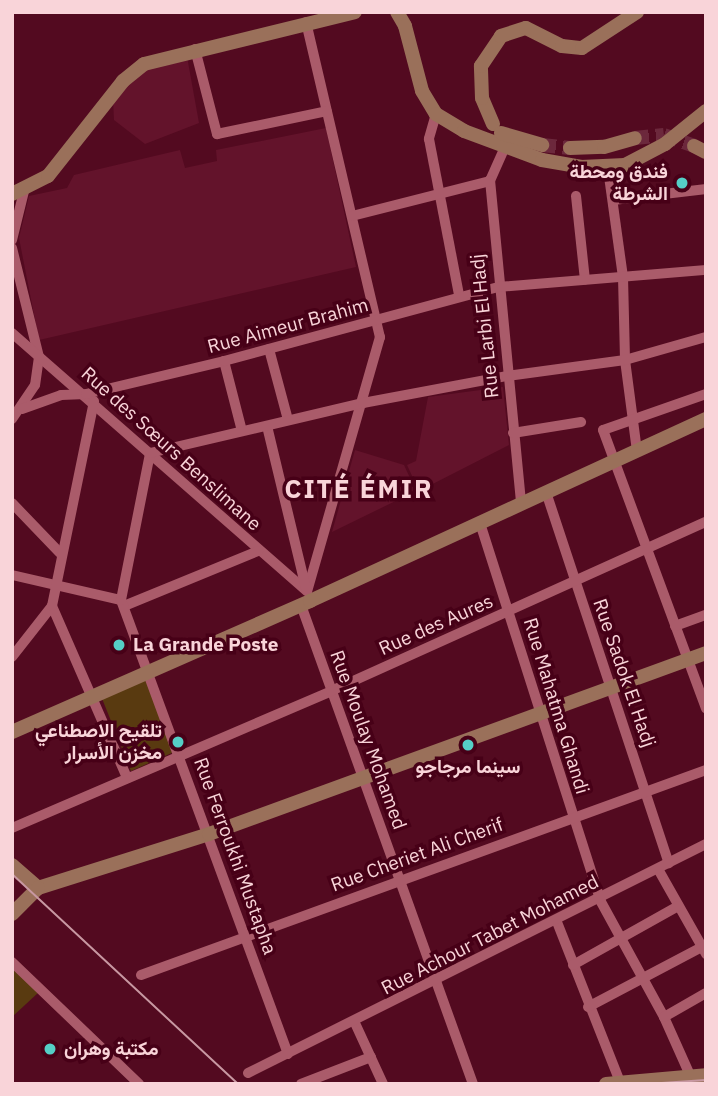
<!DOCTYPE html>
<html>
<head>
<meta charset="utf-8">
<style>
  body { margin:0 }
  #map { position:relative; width:718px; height:1096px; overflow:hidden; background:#530a20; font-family:"IBM Plex Sans",Vazirmatn,sans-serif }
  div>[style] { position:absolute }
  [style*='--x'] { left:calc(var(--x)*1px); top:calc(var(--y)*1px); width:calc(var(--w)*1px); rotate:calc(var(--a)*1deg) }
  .built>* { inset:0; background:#63132b }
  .green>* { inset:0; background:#593a10 }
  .secondary-tunnel>* { height:14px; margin-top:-7px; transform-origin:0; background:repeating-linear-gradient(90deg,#6c283c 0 14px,transparent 0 21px) }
  .street>* { height:10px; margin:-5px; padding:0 5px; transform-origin:5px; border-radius:5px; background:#aa5b6a }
  .secondary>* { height:14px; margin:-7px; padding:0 7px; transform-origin:7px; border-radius:7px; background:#9a705a }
  .tram>* { height:2px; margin:-1px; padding:0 1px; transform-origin:1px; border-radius:1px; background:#c898a2 }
  .dots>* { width:19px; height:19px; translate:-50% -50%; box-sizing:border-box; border:4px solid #470017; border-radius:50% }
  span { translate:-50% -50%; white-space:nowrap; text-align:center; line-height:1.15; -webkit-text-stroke:7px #470017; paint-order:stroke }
  .poi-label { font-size:19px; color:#f9d4d9; font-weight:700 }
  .right { translate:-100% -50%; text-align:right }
  .left { translate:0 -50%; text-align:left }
  .street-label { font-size:19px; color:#f9d4d9 }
  .district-label { font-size:26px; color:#f9d4d9; font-weight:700; letter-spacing:2px }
  .frame { position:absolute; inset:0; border:14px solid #f9d4d9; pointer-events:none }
</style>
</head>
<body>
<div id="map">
  <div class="built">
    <div style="clip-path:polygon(186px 51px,199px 123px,145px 144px,114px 120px,113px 99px,123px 81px)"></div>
    <div style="clip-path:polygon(326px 128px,356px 267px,39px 340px,19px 238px,29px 196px,67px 188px,74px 175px,180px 150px,185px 168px,217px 161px,216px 150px)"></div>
    <div style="clip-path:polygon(503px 387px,509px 445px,419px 491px,407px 465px,416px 461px,428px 397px)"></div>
    <div style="clip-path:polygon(355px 450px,404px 465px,416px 491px,332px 532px)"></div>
  </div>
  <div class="green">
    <div style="clip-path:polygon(147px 675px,174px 752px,131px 771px,101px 696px)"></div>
    <div style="clip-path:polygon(12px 968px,39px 992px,12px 1017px)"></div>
  </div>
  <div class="secondary-tunnel">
    <div style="--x:635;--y:138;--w:29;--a:-6"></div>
    <div style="--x:664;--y:135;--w:32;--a:20"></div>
    <div style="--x:542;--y:145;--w:28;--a:6"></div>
  </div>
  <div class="street">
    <div style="--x:306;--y:22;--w:324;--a:76.8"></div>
    <div style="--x:380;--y:337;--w:264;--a:106"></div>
    <div style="--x:195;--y:49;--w:88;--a:75.5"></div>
    <div style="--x:217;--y:134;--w:112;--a:-11.8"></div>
    <div style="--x:436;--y:114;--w:26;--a:106"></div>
    <div style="--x:429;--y:139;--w:159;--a:79.1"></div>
    <div style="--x:505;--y:147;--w:36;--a:114"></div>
    <div style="--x:490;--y:180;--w:325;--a:84.5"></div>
    <div style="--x:608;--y:169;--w:109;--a:82.1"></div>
    <div style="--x:623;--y:277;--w:83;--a:88.6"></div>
    <div style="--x:625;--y:360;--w:92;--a:82.5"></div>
    <div style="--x:576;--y:196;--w:84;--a:83.9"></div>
    <div style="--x:613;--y:200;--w:94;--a:-6.7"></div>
    <div style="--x:352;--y:216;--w:142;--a:-14.2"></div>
    <div style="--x:12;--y:240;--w:50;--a:-76.2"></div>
    <div style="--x:12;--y:248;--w:112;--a:76.1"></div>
    <div style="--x:39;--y:357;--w:28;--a:98"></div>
    <div style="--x:35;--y:385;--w:41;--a:124.1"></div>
    <div style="--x:12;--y:333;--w:392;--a:41.2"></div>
    <div style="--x:269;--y:349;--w:73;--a:75"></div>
    <div style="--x:224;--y:361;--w:72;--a:75.6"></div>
    <div style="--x:706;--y:394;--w:109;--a:160.7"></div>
    <div style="--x:603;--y:430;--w:297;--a:69.7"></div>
    <div style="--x:22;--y:409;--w:41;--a:-19.7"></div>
    <div style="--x:61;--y:395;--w:25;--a:-2"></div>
    <div style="--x:86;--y:394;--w:142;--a:-13.4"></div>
    <div style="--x:224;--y:361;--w:284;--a:-15.1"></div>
    <div style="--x:498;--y:287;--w:209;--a:-4.7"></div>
    <div style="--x:267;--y:426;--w:168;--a:76.5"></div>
    <div style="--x:513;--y:433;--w:69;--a:-9.2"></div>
    <div style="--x:546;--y:492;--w:391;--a:71.7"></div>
    <div style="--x:12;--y:503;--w:69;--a:46.2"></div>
    <div style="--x:480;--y:523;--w:396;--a:72.3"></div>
    <div style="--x:600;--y:900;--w:133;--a:61.3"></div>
    <div style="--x:664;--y:1017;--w:73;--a:65.9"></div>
    <div style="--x:12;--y:575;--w:112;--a:12.9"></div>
    <div style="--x:301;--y:605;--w:509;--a:70.25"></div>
    <div style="--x:52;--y:606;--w:188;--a:66.4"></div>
    <div style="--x:124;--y:606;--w:145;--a:-22.3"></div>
    <div style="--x:675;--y:626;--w:33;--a:-20"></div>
    <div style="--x:12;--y:657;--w:65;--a:-51.9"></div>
    <div style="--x:52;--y:606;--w:209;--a:-78.4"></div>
    <div style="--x:12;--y:828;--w:347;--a:-23.2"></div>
    <div style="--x:331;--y:691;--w:411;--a:-24.3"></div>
    <div style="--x:658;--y:869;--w:98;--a:60.5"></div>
    <div style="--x:557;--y:922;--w:172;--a:68.5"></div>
    <div style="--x:12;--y:962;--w:176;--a:43.8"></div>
    <div style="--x:573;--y:965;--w:120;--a:-29.3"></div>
    <div style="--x:141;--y:975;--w:601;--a:-19.94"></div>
    <div style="--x:588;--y:1007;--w:129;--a:-27.8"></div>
    <div style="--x:664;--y:1017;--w:48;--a:-29.7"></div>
    <div style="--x:355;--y:1023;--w:67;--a:65.3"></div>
    <div style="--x:288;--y:1054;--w:484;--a:-110.2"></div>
    <div style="--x:121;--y:600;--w:150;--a:-78.8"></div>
    <div style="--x:150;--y:453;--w:219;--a:-13.2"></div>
    <div style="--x:363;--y:403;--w:147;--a:-10.6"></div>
    <div style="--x:507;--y:376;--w:119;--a:-7.7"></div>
    <div style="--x:625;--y:360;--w:84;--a:-15.9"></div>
    <div style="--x:248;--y:1073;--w:512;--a:-26.57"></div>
    <div style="--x:301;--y:1084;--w:75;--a:-21.1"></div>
  </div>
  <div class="secondary">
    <div style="--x:397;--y:12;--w:16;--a:60"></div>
    <div style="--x:405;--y:26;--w:67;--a:75.3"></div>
    <div style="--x:422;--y:91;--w:27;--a:59"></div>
    <div style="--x:436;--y:114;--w:33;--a:31"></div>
    <div style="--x:464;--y:131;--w:83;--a:20.4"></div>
    <div style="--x:542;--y:160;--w:40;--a:10"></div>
    <div style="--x:581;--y:167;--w:44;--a:-2.6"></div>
    <div style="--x:625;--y:165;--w:45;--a:-27.7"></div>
    <div style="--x:665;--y:144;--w:53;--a:-38.8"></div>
    <div style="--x:493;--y:124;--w:28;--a:-113"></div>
    <div style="--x:482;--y:98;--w:32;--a:-92"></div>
    <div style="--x:481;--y:66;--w:36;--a:-56"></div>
    <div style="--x:501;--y:36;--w:26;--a:-18"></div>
    <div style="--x:526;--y:28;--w:40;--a:26.6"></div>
    <div style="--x:562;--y:46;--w:20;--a:6"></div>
    <div style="--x:582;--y:48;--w:66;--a:-33.2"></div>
    <div style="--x:501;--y:133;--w:43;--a:16.3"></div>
    <div style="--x:694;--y:146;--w:13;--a:27"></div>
    <div style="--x:570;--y:148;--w:34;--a:-2"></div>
    <div style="--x:604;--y:147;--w:32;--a:-16"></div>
    <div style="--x:12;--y:194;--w:40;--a:-26.6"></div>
    <div style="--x:48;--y:176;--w:121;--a:-51.7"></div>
    <div style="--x:123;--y:81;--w:27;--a:-39"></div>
    <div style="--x:144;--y:64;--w:217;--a:-13.8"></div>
    <div style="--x:12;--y:732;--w:326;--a:-23.7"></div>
    <div style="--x:310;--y:601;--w:436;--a:-24.7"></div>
    <div style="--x:12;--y:865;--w:35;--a:41"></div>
    <div style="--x:38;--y:888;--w:179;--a:-17.5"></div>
    <div style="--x:209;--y:834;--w:529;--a:-20.01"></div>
    <div style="--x:12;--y:914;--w:37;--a:-45"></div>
    <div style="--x:606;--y:1084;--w:100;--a:-5.1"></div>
  </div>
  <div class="tram">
    <div style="--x:12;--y:874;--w:309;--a:42.9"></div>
    <div style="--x:647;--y:1084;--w:59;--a:-3.9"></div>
  </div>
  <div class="dots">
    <div style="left:682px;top:183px;background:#55cec6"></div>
    <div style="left:119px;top:645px;background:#55cec6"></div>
    <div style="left:178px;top:742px;background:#55cec6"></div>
    <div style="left:468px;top:745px;background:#55cec6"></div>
    <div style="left:50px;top:1049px;background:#55cec6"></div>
  </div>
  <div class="poi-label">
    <span class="right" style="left:668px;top:183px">فندق ومحطة<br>الشرطة</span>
    <span class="left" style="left:133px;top:645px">La Grande Poste</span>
    <span class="right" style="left:162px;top:742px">تلقيح الاصطناعي<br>مخزن الأسرار</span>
    <span style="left:468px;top:767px">سينما مرجاجو</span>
    <span class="left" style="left:64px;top:1049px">مكتبة وهران</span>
  </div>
  <div class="street-label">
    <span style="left:288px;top:326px;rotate:-15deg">Rue Aimeur Brahim</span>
    <span style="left:485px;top:326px;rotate:-96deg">Rue Larbi El Hadj</span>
    <span style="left:171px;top:449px;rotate:42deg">Rue des Sœurs Benslimane</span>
    <span style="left:436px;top:625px;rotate:-24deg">Rue des Aures</span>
    <span style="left:624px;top:673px;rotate:71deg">Rue Sadok El Hadj</span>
    <span style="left:556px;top:706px;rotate:73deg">Rue Mahatma Ghandi</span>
    <span style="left:368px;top:740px;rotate:70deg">Rue Moulay Mohamed</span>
    <span style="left:417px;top:855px;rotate:-20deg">Rue Cheriet Ali Cherif</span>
    <span style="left:235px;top:856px;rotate:70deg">Rue Ferroukhi Mustapha</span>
    <span style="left:490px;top:935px;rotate:-27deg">Rue Achour Tabet Mohamed</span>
  </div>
  <div class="district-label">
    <span style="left:359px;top:489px">CITÉ ÉMIR</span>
  </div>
  <div class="frame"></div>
</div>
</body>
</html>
